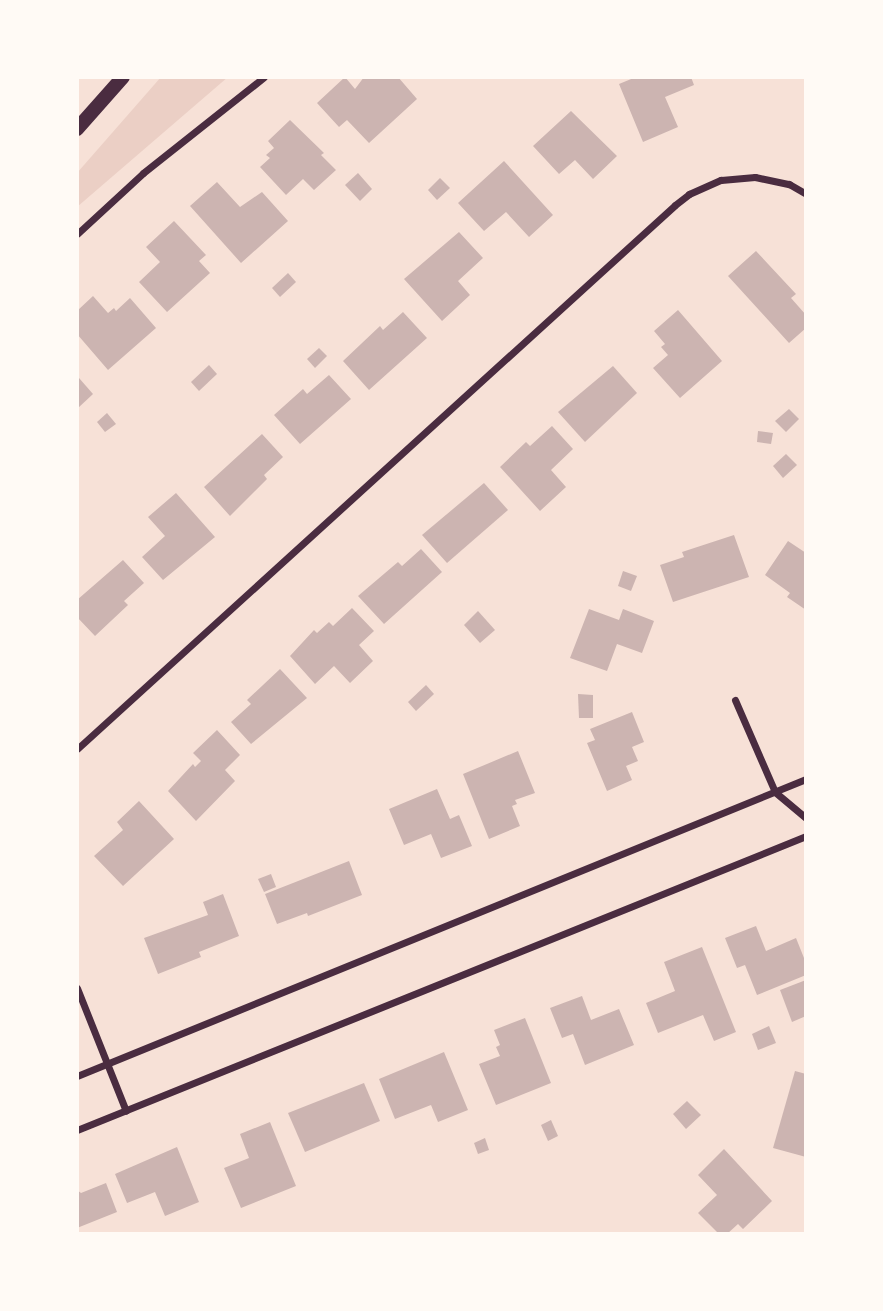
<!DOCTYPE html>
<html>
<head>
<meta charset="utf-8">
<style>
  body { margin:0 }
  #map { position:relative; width:883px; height:1311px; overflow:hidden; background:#f7e1d7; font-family:"Nunito Sans",sans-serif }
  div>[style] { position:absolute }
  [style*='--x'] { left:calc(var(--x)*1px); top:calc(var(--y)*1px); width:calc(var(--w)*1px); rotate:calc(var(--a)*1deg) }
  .green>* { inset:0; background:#ebcfc5 }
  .building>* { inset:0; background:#ccb4b1 }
  .minor>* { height:7px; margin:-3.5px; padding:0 3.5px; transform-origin:3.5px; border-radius:3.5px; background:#4a2c40 }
  .secondary>* { height:14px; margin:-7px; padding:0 7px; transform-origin:7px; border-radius:7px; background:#4a2c40 }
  span { translate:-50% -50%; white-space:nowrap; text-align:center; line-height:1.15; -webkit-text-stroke:5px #fffaf5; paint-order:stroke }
  .frame { position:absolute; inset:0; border:79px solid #fffaf5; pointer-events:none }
</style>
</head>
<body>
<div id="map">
  <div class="green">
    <div style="clip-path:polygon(161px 77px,228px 77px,77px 207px,77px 173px)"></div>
  </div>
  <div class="building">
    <div style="clip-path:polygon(345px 77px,355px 89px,364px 77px,398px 77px,417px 99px,369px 143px,347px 120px,339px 127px,317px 103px)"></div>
    <div style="clip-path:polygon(636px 77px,691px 77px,694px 85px,665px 97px,678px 127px,643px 142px,619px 84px)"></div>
    <div style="clip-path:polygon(571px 111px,617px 156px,593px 179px,575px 160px,559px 174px,533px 146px)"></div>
    <div style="clip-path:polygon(290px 120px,324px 153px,321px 155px,336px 170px,314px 190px,303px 179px,286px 195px,260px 167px,270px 158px,266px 155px,274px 148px,268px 141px)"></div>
    <div style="clip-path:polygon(504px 161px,553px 215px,529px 237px,506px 212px,484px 231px,458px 203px)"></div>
    <div style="clip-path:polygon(358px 173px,372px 189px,360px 201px,345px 185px)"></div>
    <div style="clip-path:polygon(440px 178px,450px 188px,437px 200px,428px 190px)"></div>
    <div style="clip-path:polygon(217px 182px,240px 207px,262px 192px,288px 221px,241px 263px,190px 206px)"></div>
    <div style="clip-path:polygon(174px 221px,206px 255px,199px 261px,210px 273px,167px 312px,139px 282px,160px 262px,146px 247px)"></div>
    <div style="clip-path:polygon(459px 232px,483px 258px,458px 281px,470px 295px,442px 321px,404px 279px)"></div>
    <div style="clip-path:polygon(756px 251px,796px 294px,791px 298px,806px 315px,806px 328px,789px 343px,728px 276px)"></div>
    <div style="clip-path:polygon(288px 273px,296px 282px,280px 297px,272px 288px)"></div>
    <div style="clip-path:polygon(93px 296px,108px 313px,114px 308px,116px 311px,130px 298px,156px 328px,108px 370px,77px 334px,77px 311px)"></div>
    <div style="clip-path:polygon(678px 310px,722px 361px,680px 398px,653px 368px,668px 355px,661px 347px,665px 344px,654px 331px)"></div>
    <div style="clip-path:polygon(403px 312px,427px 338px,369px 390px,343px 361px,380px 326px,383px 330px)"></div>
    <div style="clip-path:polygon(319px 348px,327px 356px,315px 368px,307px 359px)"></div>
    <div style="clip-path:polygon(209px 365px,217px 374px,199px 391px,191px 382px)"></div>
    <div style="clip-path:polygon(613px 366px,637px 393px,585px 442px,558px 412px)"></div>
    <div style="clip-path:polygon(329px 375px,351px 399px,300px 444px,274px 415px,303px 389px,307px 394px)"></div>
    <div style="clip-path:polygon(79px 378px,93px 394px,77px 409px,77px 379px)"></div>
    <div style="clip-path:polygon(789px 409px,799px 419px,786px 432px,775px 421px)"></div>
    <div style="clip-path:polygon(107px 413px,116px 424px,105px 432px,97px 422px)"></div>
    <div style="clip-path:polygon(552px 426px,573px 449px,551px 470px,566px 487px,540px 511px,500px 467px,526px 442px,530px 446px)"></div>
    <div style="clip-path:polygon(758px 431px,773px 433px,771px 444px,757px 442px)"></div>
    <div style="clip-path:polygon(262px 434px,283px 457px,264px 475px,267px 479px,230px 516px,204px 487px)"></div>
    <div style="clip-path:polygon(786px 454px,797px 465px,783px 478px,773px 466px)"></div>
    <div style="clip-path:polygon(484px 483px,508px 510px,447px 563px,422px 535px)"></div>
    <div style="clip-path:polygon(176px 493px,215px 537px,163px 580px,142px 557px,165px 536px,148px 517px)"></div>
    <div style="clip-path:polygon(734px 535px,749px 577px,673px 602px,660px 565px,684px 557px,682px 552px)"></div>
    <div style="clip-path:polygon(788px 541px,806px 553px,806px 610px,787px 597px,790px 593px,765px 575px)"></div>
    <div style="clip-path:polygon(421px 549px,442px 572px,384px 624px,358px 596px,398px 562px,402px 566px)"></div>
    <div style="clip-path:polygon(123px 560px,144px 583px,124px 601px,128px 605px,95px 636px,77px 617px,77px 600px)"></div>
    <div style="clip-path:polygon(623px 571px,637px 576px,631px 591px,618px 586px)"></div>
    <div style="clip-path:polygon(352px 608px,374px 631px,359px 645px,373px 661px,350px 683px,334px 666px,315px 684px,290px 656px,314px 630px,317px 633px,329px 622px,333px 626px)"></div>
    <div style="clip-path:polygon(589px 609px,619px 620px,623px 609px,654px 621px,642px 653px,617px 644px,607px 671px,570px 658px)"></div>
    <div style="clip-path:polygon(478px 611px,495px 630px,480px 643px,464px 625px)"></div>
    <div style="clip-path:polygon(280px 669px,307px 698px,251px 744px,231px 722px,251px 704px,247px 700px)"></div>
    <div style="clip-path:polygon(426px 685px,434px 694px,416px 711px,408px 702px)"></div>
    <div style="clip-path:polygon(578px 694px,593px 695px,593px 718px,579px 718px)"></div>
    <div style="clip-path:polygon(632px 712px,644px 742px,632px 747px,638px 761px,626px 766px,632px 780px,607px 791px,587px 743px,595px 740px,590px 729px)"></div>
    <div style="clip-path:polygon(217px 730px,240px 755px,225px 770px,235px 781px,196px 821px,168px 791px,193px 764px,195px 767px,201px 761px,193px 753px)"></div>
    <div style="clip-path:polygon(518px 751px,535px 793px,515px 800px,517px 804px,512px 806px,520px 826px,489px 839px,463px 774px)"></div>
    <div style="clip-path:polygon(437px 789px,450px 819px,459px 815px,472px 846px,441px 858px,431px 834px,404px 845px,389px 809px)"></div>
    <div style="clip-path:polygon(139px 801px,174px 839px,123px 886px,94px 856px,123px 830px,117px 822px)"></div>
    <div style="clip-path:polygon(349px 861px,362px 895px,308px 916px,307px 913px,277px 924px,265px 894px)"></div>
    <div style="clip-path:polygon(271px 874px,276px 887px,264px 892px,258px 879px)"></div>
    <div style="clip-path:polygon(223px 894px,239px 936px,199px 952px,201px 957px,158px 974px,144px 938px,208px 915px,203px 902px)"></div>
    <div style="clip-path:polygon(756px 926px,766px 951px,796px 938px,806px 963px,806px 975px,757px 995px,745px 965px,737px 968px,725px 938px)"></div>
    <div style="clip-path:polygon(702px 947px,736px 1032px,714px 1041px,703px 1015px,658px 1033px,646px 1003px,675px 991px,664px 962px)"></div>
    <div style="clip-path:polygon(806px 980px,806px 1016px,792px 1022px,780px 990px)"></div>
    <div style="clip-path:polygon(582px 996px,591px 1020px,619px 1009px,634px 1045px,585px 1065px,573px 1034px,562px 1038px,550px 1008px)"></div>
    <div style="clip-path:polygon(525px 1018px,551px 1083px,496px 1105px,479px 1064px,500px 1056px,496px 1047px,500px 1045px,494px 1030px)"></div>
    <div style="clip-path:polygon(769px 1026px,776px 1043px,758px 1050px,752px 1034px)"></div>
    <div style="clip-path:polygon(444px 1052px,468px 1110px,438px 1122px,431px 1105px,395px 1119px,379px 1079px)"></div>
    <div style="clip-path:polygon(795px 1071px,806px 1074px,806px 1157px,773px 1148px)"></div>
    <div style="clip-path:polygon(364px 1083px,380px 1121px,305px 1152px,288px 1113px)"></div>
    <div style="clip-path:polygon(687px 1101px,701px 1115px,686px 1129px,673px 1114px)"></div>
    <div style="clip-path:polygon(551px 1120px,558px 1136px,548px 1141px,541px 1125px)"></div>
    <div style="clip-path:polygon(270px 1122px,296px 1186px,241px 1208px,224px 1168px,249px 1158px,240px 1134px)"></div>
    <div style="clip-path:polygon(485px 1138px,489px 1150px,478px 1154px,474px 1143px)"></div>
    <div style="clip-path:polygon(177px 1147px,199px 1202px,165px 1216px,155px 1192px,127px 1203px,115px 1174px)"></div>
    <div style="clip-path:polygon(724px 1149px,772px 1201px,743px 1229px,738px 1224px,727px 1234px,719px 1234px,698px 1213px,717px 1195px,698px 1175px)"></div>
    <div style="clip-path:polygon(106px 1183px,117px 1212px,77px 1228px,77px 1190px,81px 1193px)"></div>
  </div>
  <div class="minor">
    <div style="--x:77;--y:234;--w:90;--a:-42.7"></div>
    <div style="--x:143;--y:173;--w:154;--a:-38.4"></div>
    <div style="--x:735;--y:700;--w:100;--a:66.5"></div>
    <div style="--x:775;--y:792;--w:40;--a:40"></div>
    <div style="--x:77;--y:749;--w:808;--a:-42.29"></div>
    <div style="--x:675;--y:205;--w:18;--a:-38"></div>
    <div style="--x:689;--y:194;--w:35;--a:-24"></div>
    <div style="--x:721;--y:180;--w:34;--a:-5"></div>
    <div style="--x:755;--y:177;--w:35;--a:12"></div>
    <div style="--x:789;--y:184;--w:20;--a:30"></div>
    <div style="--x:77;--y:988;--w:132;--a:68.3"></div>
    <div style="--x:77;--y:1076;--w:787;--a:-22.17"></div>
    <div style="--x:77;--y:1130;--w:786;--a:-21.96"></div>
  </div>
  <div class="secondary">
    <div style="--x:77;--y:129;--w:69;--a:-48.5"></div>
  </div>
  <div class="frame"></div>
</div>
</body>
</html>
